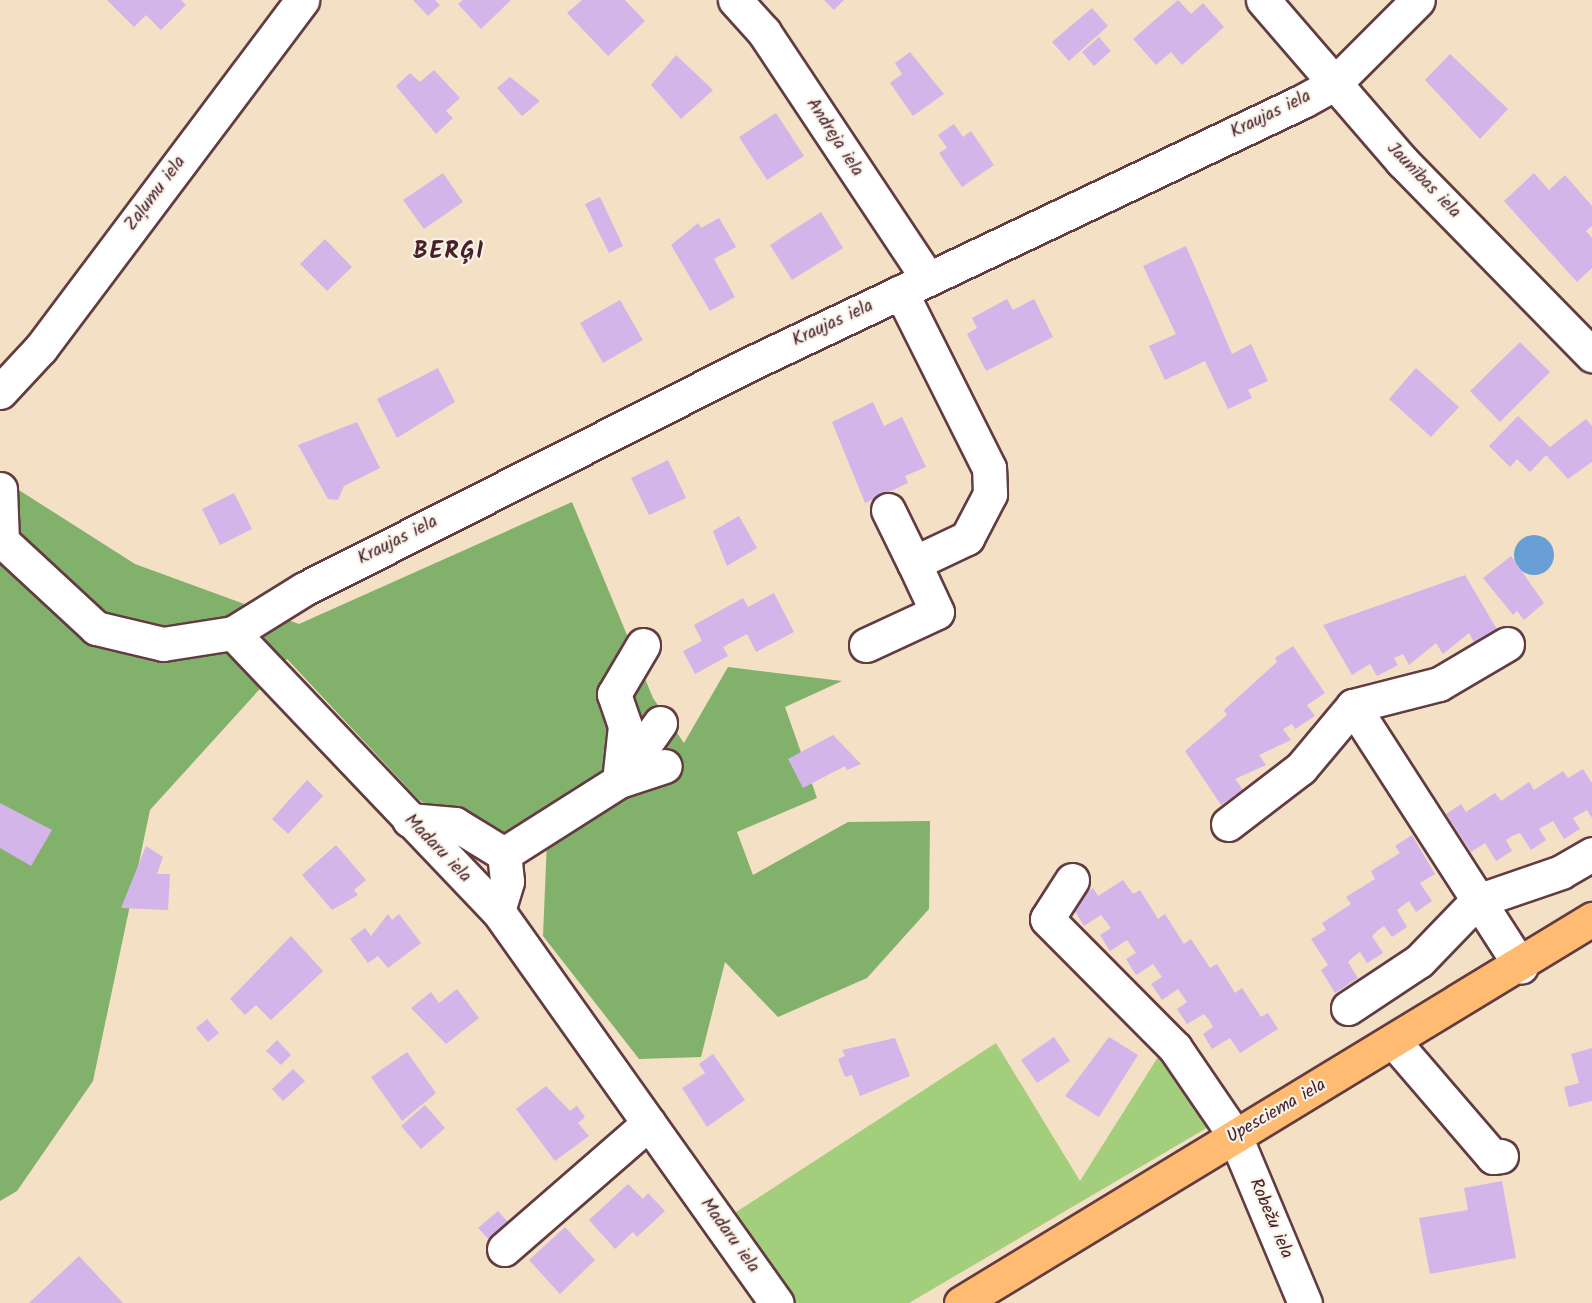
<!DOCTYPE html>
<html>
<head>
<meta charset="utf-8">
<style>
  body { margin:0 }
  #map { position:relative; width:1592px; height:1303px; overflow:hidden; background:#f3e0c5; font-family:Kalam,sans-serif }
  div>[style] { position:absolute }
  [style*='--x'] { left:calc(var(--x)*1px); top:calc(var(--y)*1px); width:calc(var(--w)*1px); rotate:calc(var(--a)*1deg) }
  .green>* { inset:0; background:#a3ce7b }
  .forest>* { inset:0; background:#82b16b }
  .water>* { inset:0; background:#689fd6 }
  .round { border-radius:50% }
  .building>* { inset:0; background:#d4b5e9 }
  .roads { filter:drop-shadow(2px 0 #633c42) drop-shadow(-2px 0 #633c42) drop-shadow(0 2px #633c42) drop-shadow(0 -2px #633c42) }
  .minor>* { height:33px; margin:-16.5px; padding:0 16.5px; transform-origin:16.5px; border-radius:16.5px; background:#fff }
  .major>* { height:33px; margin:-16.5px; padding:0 16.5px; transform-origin:16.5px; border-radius:16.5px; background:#ffbb71 }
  span { translate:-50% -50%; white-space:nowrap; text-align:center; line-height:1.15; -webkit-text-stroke:4.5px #f7f3e8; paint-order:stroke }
  .street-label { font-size:18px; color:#4a1f2b }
  .district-label { font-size:24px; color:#4a1f2b; font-weight:700; letter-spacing:1.5px }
</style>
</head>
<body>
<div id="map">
  <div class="green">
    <div style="clip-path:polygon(996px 1043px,1080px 1181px,1158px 1057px,1210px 1126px,909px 1303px,796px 1303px,730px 1216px)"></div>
  </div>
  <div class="forest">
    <div style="clip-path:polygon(0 478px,135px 564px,299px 624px,572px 502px,653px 698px,684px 743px,728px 667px,842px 681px,785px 707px,817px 798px,737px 832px,753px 875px,848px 822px,930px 821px,929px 909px,867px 978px,778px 1017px,725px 962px,701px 1057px,639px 1059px,543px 936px,547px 840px,474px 837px,418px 799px,287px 659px,150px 810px,93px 1081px,17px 1191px,0 1201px)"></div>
  </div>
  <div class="water">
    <div class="round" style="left:1514px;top:535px;width:40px;height:40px"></div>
  </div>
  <div class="building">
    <div style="clip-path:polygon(107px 0,181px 0,186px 5px,161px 30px,146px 15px,134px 27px)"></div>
    <div style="clip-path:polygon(413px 0,435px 0,440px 5px,428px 16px)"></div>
    <div style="clip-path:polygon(463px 0,511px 0,481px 29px,458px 4px)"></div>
    <div style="clip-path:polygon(582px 0,625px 0,645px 21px,608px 56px,567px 13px)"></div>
    <div style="clip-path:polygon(824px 0,844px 0,834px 10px)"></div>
    <div style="clip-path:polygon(1178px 0,1191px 14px,1203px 3px,1224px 27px,1182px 65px,1171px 52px,1156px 65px,1133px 39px)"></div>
    <div style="clip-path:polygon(1092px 8px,1108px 26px,1069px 61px,1052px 42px)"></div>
    <div style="clip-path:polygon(1099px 37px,1111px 51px,1094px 66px,1082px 52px)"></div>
    <div style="clip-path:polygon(910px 52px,944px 94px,913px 116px,890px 83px,902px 74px,895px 63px)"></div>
    <div style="clip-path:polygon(1450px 54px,1508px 109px,1480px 139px,1425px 80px)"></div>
    <div style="clip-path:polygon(676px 55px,713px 90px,681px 119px,651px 85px)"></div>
    <div style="clip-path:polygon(434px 70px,460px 98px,446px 111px,453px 118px,436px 134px,396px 86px,410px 73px,420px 82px)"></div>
    <div style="clip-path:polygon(510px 77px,540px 101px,522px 116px,497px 88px)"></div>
    <div style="clip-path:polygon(776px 113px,804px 156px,767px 180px,739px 137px)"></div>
    <div style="clip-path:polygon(954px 124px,963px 137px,971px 131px,994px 165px,962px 187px,939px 153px,947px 148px,938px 135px)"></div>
    <div style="clip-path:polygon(443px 173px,463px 202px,424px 229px,403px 200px)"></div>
    <div style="clip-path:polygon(1534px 173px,1549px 190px,1565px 175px,1592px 206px,1592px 226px,1586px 231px,1592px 238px,1592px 268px,1577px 282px,1504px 201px)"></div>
    <div style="clip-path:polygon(600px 197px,623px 246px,609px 253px,585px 204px)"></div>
    <div style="clip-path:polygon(821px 212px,843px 248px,792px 280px,770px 245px)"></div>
    <div style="clip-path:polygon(719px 218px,736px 247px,714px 259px,735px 297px,710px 311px,671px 245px,698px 223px,701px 228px)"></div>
    <div style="clip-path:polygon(325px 239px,352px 267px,327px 291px,300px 264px)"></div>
    <div style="clip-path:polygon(1186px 246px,1232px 354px,1251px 344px,1268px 381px,1248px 390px,1252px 398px,1228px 409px,1205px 361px,1165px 380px,1149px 346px,1176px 334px,1143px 266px)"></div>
    <div style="clip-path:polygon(1007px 299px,1013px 310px,1034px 299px,1053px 337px,986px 371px,967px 334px,977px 328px,972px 318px)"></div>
    <div style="clip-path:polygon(620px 300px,643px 340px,603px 363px,580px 323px)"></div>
    <div style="clip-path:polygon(1520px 342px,1550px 372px,1500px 422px,1470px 391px)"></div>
    <div style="clip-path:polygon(438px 368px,455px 402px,397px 438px,377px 399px)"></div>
    <div style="clip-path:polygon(1416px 368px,1459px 407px,1431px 437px,1389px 399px)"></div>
    <div style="clip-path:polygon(873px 402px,884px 426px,902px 417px,926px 467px,905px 476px,908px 483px,865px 503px,832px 422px)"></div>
    <div style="clip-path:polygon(1518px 416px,1550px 447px,1586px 419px,1592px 426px,1592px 462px,1568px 479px,1546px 455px,1530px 472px,1517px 459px,1510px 467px,1489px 446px)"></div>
    <div style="clip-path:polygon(357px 422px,380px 468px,344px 486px,338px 500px,328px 499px,298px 445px)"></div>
    <div style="clip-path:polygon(668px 460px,686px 498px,649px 515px,631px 478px)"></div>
    <div style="clip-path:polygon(234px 493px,252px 529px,220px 545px,202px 509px)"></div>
    <div style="clip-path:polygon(739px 516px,757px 548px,727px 566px,713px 531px)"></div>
    <div style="clip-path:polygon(1511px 556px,1544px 603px,1524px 620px,1517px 611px,1513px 615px,1483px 578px)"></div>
    <div style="clip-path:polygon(1465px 575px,1498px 631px,1475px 644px,1469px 633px,1443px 654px,1436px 643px,1409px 665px,1403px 654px,1394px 658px,1398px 665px,1377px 676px,1370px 664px,1352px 675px,1323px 625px)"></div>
    <div style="clip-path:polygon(774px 593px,794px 632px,756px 652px,747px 634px,723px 647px,728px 656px,695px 674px,683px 651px,702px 641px,694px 625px,743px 598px,748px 607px)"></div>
    <div style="clip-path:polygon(1293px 646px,1325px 693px,1307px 705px,1315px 716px,1295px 729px,1292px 724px,1283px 729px,1291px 740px,1259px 755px,1266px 765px,1235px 779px,1243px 790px,1221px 805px,1185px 751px,1227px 715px,1224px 710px,1277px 662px,1275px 658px)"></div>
    <div style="clip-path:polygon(833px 735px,861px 764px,847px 770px,845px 766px,803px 788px,788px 759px)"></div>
    <div style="clip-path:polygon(1583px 769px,1592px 783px,1592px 818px,1587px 810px,1573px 818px,1580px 829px,1564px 839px,1553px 821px,1539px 829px,1546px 840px,1531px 850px,1520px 833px,1512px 836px,1506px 840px,1512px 851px,1496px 861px,1485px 843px,1471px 852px,1446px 814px,1461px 804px,1466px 812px,1495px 793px,1501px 801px,1529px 782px,1534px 790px,1563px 771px,1568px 778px)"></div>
    <div style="clip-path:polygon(307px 780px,323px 796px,288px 834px,272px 819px)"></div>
    <div style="clip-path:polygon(0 803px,52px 830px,31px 866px,0 848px)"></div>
    <div style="clip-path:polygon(1412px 835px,1435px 874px,1420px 883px,1432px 901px,1416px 912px,1409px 901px,1397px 910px,1407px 927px,1392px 937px,1384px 926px,1377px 931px,1372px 936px,1383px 953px,1367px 963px,1360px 952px,1353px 957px,1348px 962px,1358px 978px,1335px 993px,1321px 970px,1328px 965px,1311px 939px,1326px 930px,1322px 923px,1351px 904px,1346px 897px,1375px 879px,1371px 871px,1400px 853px,1395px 846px)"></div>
    <div style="clip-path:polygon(336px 845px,366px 880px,354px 890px,358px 895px,332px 910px,302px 875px)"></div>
    <div style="clip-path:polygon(146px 846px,163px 857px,157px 874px,170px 874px,168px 910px,121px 908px)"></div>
    <div style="clip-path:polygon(1123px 880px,1133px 894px,1140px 890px,1158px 919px,1165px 914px,1184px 944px,1191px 939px,1210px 968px,1217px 964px,1235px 993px,1242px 988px,1261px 1017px,1268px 1013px,1278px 1029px,1240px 1053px,1230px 1038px,1212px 1049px,1203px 1034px,1213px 1027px,1209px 1020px,1204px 1014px,1187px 1024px,1177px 1009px,1187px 1002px,1178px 989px,1162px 1000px,1151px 984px,1162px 977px,1153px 964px,1136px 975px,1126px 959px,1136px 953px,1127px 940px,1110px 951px,1100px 935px,1111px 928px,1101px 915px,1084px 926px,1070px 903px,1093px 888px,1098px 896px)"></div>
    <div style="clip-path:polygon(388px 914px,392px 920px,399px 914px,421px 943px,388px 968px,378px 956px,368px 963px,350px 939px,365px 928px,371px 936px)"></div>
    <div style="clip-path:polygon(291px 936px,323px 971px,271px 1020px,256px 1005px,245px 1015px,230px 999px)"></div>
    <div style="clip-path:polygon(457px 989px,479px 1018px,446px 1044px,411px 1008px,431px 992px,439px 1003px)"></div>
    <div style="clip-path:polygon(207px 1019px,219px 1033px,208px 1042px,196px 1028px)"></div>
    <div style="clip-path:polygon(1054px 1037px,1070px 1061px,1037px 1083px,1021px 1060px)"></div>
    <div style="clip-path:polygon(1109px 1037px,1138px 1055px,1099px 1117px,1065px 1096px)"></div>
    <div style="clip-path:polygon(895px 1038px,910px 1076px,860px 1096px,852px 1075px,845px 1077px,838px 1059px,845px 1056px,842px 1050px)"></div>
    <div style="clip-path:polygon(277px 1040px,291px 1055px,281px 1065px,266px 1051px)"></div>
    <div style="clip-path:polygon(1592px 1048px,1592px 1101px,1569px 1107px,1564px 1087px,1579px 1083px,1571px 1054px)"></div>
    <div style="clip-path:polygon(407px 1052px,436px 1093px,402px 1121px,371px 1077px)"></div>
    <div style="clip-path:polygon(713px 1054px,745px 1100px,707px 1127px,682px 1088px,705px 1073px,699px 1064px)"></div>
    <div style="clip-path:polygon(293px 1069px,305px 1081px,283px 1101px,272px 1089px)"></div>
    <div style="clip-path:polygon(546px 1086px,570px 1111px,577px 1106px,585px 1117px,578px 1123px,589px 1136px,555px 1161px,516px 1109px)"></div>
    <div style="clip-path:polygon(425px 1105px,445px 1128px,421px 1149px,401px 1126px)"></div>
    <div style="clip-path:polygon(1502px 1181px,1516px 1258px,1430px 1274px,1419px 1218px,1468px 1210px,1464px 1188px)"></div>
    <div style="clip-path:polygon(628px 1184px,643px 1199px,648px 1193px,665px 1211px,637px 1237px,633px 1232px,615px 1249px,589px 1220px)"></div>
    <div style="clip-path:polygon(498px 1211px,513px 1228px,494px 1245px,478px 1228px)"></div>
    <div style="clip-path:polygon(565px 1227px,595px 1260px,560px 1294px,529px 1260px)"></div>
    <div style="clip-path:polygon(79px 1256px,123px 1303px,29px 1303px)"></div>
  </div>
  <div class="roads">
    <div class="minor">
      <div style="--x:735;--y:0;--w:43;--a:47.8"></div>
      <div style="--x:764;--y:32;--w:296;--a:56.4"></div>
      <div style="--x:1263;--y:0;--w:213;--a:49.2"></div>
      <div style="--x:1402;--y:161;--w:272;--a:45.6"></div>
      <div style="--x:0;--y:392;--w:60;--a:-47"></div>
      <div style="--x:41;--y:348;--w:435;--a:-53.1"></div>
      <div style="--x:0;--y:489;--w:51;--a:87.8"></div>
      <div style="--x:888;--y:510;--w:59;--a:63.9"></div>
      <div style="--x:914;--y:563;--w:59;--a:-25.3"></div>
      <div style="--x:967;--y:538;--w:50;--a:-62.4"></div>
      <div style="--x:990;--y:494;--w:26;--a:-92"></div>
      <div style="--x:989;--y:468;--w:197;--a:-116.6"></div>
      <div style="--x:0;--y:539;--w:131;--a:42.8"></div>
      <div style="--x:96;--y:628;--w:69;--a:13.4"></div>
      <div style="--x:163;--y:644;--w:71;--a:-8.9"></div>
      <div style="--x:233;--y:633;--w:384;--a:46.4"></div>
      <div style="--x:498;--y:911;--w:481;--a:54.6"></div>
      <div style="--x:233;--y:633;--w:84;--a:-31.8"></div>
      <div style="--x:304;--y:589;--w:490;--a:-26.8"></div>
      <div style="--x:741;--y:368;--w:622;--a:-25.41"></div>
      <div style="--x:1303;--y:101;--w:37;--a:-29"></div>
      <div style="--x:1335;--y:83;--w:117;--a:-45"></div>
      <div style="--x:1507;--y:644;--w:79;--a:149.5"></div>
      <div style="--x:1439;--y:684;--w:89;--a:165.7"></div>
      <div style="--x:1353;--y:706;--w:310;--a:57.2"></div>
      <div style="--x:643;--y:645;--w:57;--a:120.6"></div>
      <div style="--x:614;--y:694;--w:34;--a:71"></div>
      <div style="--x:625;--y:726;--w:55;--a:96.2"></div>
      <div style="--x:619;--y:781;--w:48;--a:-18.1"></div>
      <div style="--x:866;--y:645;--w:78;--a:-24.9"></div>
      <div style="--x:937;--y:612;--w:54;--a:-115.1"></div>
      <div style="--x:409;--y:820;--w:46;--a:5"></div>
      <div style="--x:455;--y:824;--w:57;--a:31.5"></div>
      <div style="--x:1228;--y:824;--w:92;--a:-37.5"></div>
      <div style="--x:1301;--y:768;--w:81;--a:-50"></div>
      <div style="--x:1072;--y:880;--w:46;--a:122.7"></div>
      <div style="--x:1047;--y:919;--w:182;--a:45.2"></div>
      <div style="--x:1175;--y:1048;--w:107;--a:55.7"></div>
      <div style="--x:1235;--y:1136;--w:181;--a:67.3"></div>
      <div style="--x:498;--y:911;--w:31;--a:-73"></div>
      <div style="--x:507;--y:881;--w:27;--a:-96"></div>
      <div style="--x:504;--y:854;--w:136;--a:-32.4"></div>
      <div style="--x:619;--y:781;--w:71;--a:-54.7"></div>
      <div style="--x:1348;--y:1008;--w:85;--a:-33.5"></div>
      <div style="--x:1419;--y:961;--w:83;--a:-46"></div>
      <div style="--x:1477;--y:901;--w:89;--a:-19"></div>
      <div style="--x:1561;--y:872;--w:36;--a:-30"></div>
      <div style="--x:1395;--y:1043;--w:150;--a:49.3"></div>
      <div style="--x:1493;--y:1157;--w:8;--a:-7"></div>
      <div style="--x:504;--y:1249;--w:192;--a:-41"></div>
    </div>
    <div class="major">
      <div style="--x:961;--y:1303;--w:739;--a:-31.32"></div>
    </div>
  </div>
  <div class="street-label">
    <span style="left:1271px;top:115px;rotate:-26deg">Kraujas iela</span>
    <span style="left:834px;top:138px;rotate:57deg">Andreja iela</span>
    <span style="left:1423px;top:181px;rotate:46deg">Jaunības iela</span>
    <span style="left:156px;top:194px;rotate:-53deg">Zaļumu iela</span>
    <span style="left:833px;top:324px;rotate:-25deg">Kraujas iela</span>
    <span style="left:398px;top:541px;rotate:-27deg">Kraujas iela</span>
    <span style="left:437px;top:849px;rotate:46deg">Madaru iela</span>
    <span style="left:1277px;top:1112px;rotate:-30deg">Upesciema iela</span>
    <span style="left:1270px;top:1219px;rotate:67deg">Robežu iela</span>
    <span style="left:729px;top:1236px;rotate:54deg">Madaru iela</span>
  </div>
  <div class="district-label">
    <span style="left:449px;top:252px">BERĢI</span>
  </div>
</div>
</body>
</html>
